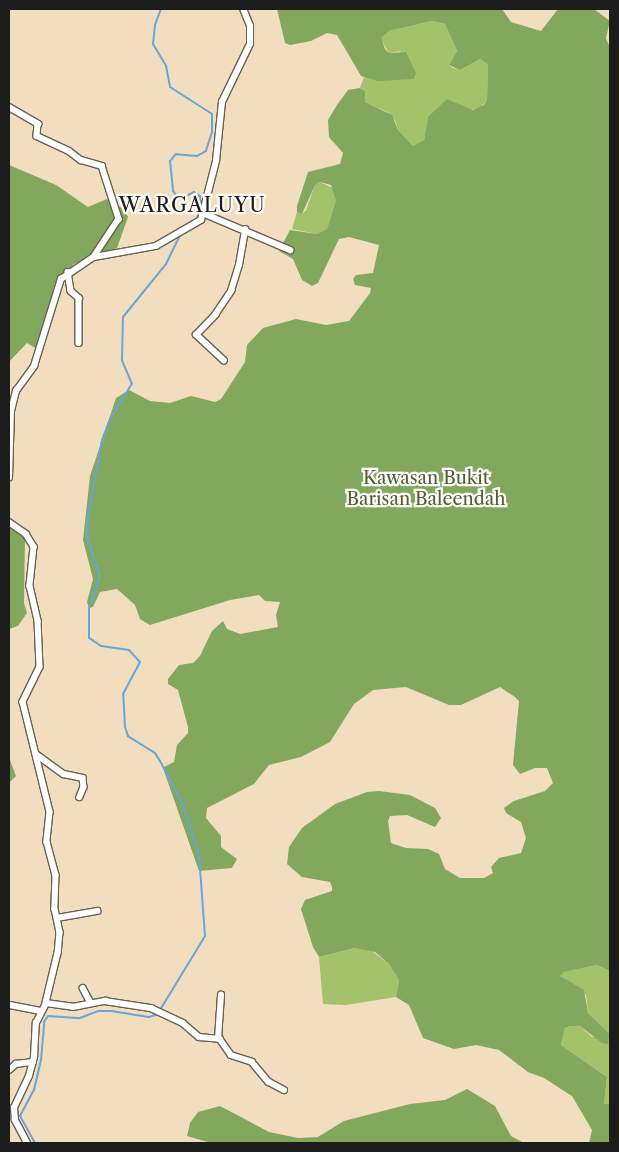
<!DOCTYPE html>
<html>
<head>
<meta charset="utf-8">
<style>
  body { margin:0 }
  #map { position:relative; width:619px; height:1152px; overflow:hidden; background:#f2ddbf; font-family:"Libre Caslon Text",serif }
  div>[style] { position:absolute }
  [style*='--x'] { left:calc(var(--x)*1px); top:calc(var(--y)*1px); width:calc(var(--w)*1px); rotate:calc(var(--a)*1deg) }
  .green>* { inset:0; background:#a3c26a }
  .forest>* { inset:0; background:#82a85e }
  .stream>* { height:2px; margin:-1px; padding:0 1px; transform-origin:1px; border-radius:1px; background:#66a6d9 }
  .roads { filter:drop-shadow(1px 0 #676055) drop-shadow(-1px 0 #676055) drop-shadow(0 1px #676055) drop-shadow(0 -1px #676055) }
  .street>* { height:5.5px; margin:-2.75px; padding:0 2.75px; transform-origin:2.75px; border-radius:2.75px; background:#fff }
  span { translate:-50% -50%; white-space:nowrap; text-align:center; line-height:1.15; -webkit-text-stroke:4.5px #fdfcf7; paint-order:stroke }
  .park-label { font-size:18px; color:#525e3b }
  .quarter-label { font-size:20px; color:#1c1c1c; letter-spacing:1px }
  .frame { position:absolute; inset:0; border:10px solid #1c1c1c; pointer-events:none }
</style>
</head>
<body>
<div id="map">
  <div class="green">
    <div style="clip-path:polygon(432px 21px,445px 24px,457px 51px,449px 65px,453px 68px,460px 70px,480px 59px,488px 63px,487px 100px,480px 109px,467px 110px,458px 104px,428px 117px,424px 140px,413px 146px,398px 130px,395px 120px,387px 112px,365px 102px,365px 91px,360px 88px,364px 77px,378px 81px,401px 51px,389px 53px,380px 38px,389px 31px)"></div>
    <div style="clip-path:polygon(320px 182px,335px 189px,336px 200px,327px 229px,317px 234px,292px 229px,297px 212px,302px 214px,306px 210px,315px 185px)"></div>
    <div style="clip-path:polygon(356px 948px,369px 949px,389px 964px,399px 980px,396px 997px,346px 1005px,323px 1004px,319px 957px)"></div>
    <div style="clip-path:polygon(597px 965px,610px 971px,610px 1104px,604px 1104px,607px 1077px,561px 1045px,565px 1028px,570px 1026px,580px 1026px,592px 1037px,609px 1033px,588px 1013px,586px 995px,560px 976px,563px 972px)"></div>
  </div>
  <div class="forest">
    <div style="clip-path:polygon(277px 9px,502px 9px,511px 22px,541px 31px,558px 9px,594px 9px,610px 21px,606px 38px,610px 48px,610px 971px,597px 965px,564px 972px,560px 976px,584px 990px,588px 1013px,609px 1033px,608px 1044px,602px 1043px,580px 1026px,570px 1026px,565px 1028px,561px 1045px,607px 1077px,604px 1104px,610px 1104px,610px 1143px,589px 1143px,592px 1130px,572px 1096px,544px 1078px,528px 1072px,499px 1050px,476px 1045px,454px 1049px,423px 1038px,409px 1005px,396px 997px,399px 980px,389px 964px,375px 952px,355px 948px,319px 957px,313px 947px,301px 909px,305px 900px,332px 891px,332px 887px,330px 882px,302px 877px,287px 864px,289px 847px,302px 828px,335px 804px,367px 792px,379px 791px,410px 795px,435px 808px,441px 818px,435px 827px,407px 815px,390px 816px,388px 821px,391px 843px,406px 848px,428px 849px,439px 854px,445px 869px,460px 878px,484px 878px,493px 873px,491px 867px,499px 858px,521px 853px,526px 838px,521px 822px,506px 813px,504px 808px,514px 801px,545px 791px,553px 783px,547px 768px,535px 768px,520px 774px,513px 765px,519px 701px,515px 697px,500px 687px,461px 705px,449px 705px,406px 687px,373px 690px,354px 704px,330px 742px,301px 757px,269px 765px,254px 784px,207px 808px,206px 818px,221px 836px,221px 847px,237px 859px,232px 868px,199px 871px,164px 771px,164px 767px,174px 762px,177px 745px,188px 733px,188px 727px,178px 690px,168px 684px,168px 679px,179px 665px,193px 663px,200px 656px,212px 631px,223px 621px,227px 629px,240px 634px,278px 627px,276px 615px,280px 602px,265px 601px,259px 595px,230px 600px,150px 625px,140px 619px,135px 605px,117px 589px,100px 592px,93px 607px,89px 608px,87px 602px,93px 579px,83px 540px,90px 476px,116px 398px,129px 390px,150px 401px,170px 403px,191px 396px,215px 402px,221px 399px,245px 362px,247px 345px,263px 328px,296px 319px,326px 325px,349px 321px,370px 293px,371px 288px,355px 285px,353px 279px,356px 275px,373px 273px,379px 245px,349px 237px,339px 239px,318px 283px,312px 286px,302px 280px,293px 259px,279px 251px,290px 230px,317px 234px,327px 229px,336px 200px,331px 185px,320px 182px,315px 185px,302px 214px,297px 212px,297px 206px,308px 172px,340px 164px,343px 153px,329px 137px,328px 120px,337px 105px,348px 90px,360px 88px,365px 91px,365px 102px,392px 115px,398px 130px,413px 146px,424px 140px,428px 117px,447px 99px,473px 110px,484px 105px,487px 100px,488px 64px,480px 59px,460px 70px,449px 65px,457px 51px,445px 24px,432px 21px,389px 31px,381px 38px,385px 49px,389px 53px,406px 52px,416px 73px,414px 79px,377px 81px,361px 76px,337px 35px,327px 33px,311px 41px,290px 45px,285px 43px)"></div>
    <div style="clip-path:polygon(9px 165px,56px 185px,88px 207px,107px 199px,125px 210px,128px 217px,117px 248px,74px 264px,55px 283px,37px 349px,27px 343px,9px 362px)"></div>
    <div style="clip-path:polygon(9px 526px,25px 537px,24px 603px,27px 613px,18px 626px,9px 629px)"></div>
    <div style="clip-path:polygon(9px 757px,16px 776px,9px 783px)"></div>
    <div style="clip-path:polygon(467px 1089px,495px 1106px,511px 1136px,524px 1143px,211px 1143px,187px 1136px,190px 1123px,198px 1112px,220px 1106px,269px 1132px,298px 1138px,318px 1137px,344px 1121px,410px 1104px,445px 1100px)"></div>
  </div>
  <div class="stream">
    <div style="--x:161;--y:9;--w:17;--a:111"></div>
    <div style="--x:155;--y:25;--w:19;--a:96"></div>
    <div style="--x:153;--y:44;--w:26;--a:59"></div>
    <div style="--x:166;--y:66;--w:21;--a:79"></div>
    <div style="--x:170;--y:87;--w:50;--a:32.7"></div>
    <div style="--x:212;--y:114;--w:18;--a:90"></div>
    <div style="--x:212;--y:132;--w:20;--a:108"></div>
    <div style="--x:206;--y:151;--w:10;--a:151"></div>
    <div style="--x:197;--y:156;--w:21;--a:-175"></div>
    <div style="--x:176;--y:154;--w:9;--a:131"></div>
    <div style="--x:170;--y:161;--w:30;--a:84"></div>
    <div style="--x:173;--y:191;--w:6;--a:51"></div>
    <div style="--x:177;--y:196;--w:5;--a:22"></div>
    <div style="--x:182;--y:198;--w:13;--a:-27"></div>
    <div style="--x:194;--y:192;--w:7;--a:34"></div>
    <div style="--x:200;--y:196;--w:13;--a:86"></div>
    <div style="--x:201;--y:209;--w:12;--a:114"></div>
    <div style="--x:160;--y:1010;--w:87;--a:-58.7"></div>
    <div style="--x:205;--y:936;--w:81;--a:-94.2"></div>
    <div style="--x:199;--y:855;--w:55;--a:-108.1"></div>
    <div style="--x:182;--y:803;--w:47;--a:-117.6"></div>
    <div style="--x:160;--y:761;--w:9;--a:-122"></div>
    <div style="--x:155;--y:753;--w:32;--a:-148"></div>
    <div style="--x:128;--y:736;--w:9;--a:-108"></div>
    <div style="--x:125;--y:727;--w:33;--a:-93"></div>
    <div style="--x:123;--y:694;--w:36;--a:-62"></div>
    <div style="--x:140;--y:662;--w:16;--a:-133"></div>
    <div style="--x:129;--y:650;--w:28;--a:-172"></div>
    <div style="--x:101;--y:646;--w:14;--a:-146"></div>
    <div style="--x:89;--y:638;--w:30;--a:-90"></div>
    <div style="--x:89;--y:608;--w:34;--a:-71"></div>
    <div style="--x:100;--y:576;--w:42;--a:-108"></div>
    <div style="--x:87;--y:536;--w:13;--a:-90"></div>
    <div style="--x:87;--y:523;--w:84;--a:-79.8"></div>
    <div style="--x:102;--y:440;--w:25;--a:-69"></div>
    <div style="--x:111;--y:417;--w:39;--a:-58"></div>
    <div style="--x:132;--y:384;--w:26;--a:-113"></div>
    <div style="--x:122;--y:360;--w:43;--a:-88.7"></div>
    <div style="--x:123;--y:317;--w:68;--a:-50.9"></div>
    <div style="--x:166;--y:264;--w:32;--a:-64"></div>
    <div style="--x:35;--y:1143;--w:31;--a:-119"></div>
    <div style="--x:20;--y:1116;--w:30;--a:-62"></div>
    <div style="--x:34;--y:1090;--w:31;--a:-77"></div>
    <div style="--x:41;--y:1060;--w:38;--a:-85"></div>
    <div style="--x:44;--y:1022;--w:7;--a:-56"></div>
    <div style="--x:48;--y:1016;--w:32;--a:4"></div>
    <div style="--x:80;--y:1018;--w:19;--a:-21"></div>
    <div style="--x:98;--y:1011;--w:13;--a:0"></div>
    <div style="--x:111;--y:1011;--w:38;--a:9"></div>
    <div style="--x:149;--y:1017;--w:9;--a:-18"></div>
  </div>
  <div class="roads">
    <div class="street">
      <div style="--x:9;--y:107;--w:34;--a:30"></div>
      <div style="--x:38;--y:124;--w:12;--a:95"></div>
      <div style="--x:37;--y:136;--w:35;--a:25"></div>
      <div style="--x:69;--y:151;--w:15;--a:37"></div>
      <div style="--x:81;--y:160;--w:22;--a:16"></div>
      <div style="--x:102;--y:166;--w:56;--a:72.2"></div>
      <div style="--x:119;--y:219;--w:45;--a:123.3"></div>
      <div style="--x:203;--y:213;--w:95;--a:23"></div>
      <div style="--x:68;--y:272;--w:19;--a:81"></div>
      <div style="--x:71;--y:291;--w:11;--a:41"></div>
      <div style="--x:79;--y:298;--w:45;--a:90"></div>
      <div style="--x:224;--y:361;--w:38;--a:-137"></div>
      <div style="--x:196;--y:335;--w:28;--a:-46"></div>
      <div style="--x:215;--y:315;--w:29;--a:-56"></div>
      <div style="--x:231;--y:291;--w:27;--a:-73"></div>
      <div style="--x:239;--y:265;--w:36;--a:-80"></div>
      <div style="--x:9;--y:478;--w:67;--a:-88.3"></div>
      <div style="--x:11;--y:411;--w:21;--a:-76"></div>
      <div style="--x:16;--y:391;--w:31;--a:-54"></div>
      <div style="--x:34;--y:366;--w:91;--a:-72.8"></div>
      <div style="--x:61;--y:279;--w:40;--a:-34"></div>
      <div style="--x:94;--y:257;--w:63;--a:-10.1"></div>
      <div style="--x:156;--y:246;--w:52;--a:-30"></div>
      <div style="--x:201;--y:220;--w:61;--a:-75.7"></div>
      <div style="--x:216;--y:161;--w:59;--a:-84.2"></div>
      <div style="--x:222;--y:102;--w:64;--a:-64.2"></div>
      <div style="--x:250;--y:44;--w:18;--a:-90"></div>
      <div style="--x:250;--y:26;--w:18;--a:-112"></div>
      <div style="--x:9;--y:522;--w:21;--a:35"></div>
      <div style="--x:26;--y:534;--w:15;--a:58"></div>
      <div style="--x:34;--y:547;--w:39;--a:96"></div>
      <div style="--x:30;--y:586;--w:36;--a:77"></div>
      <div style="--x:38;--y:621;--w:46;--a:87.5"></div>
      <div style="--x:40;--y:667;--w:39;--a:116"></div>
      <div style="--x:23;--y:702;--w:113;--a:76.2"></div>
      <div style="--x:50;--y:812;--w:30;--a:96"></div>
      <div style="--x:47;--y:842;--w:34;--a:75"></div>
      <div style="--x:56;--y:875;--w:34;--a:92"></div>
      <div style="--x:55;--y:909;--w:24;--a:78"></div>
      <div style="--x:60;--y:932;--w:21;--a:95"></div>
      <div style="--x:58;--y:953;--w:51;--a:103.5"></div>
      <div style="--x:36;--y:754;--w:34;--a:36"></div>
      <div style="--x:64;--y:774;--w:19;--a:12"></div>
      <div style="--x:83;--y:778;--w:9;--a:84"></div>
      <div style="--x:84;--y:787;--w:11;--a:112"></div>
      <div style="--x:57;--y:918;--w:41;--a:-9.9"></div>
      <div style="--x:83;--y:988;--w:17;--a:62"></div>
      <div style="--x:10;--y:1005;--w:31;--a:11"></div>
      <div style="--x:218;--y:1039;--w:44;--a:-86.1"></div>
      <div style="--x:9;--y:1070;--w:9;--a:-41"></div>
      <div style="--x:16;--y:1064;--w:17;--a:-7"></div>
      <div style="--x:27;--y:1143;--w:26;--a:-118"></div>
      <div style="--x:15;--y:1120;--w:12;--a:-95"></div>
      <div style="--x:14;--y:1108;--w:35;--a:-65"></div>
      <div style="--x:29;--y:1076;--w:20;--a:-75"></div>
      <div style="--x:34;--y:1057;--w:34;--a:-87"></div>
      <div style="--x:36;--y:1023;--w:22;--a:-63"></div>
      <div style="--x:46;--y:1003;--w:27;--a:8"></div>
      <div style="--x:73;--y:1007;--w:33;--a:-11"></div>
      <div style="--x:105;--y:1001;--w:47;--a:8.7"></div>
      <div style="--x:151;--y:1008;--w:35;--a:25"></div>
      <div style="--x:183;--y:1023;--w:21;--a:41"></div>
      <div style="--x:199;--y:1037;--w:21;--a:5"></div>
      <div style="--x:220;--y:1039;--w:19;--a:55"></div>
      <div style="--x:231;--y:1055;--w:22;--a:18"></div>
      <div style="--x:252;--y:1062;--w:26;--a:50"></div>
      <div style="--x:269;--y:1082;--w:17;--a:28"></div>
    </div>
  </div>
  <div class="park-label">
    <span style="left:426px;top:489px">Kawasan Bukit<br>Barisan Baleendah</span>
  </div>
  <div class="quarter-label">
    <span style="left:192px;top:205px">WARGALUYU</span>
  </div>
  <div class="frame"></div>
</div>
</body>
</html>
